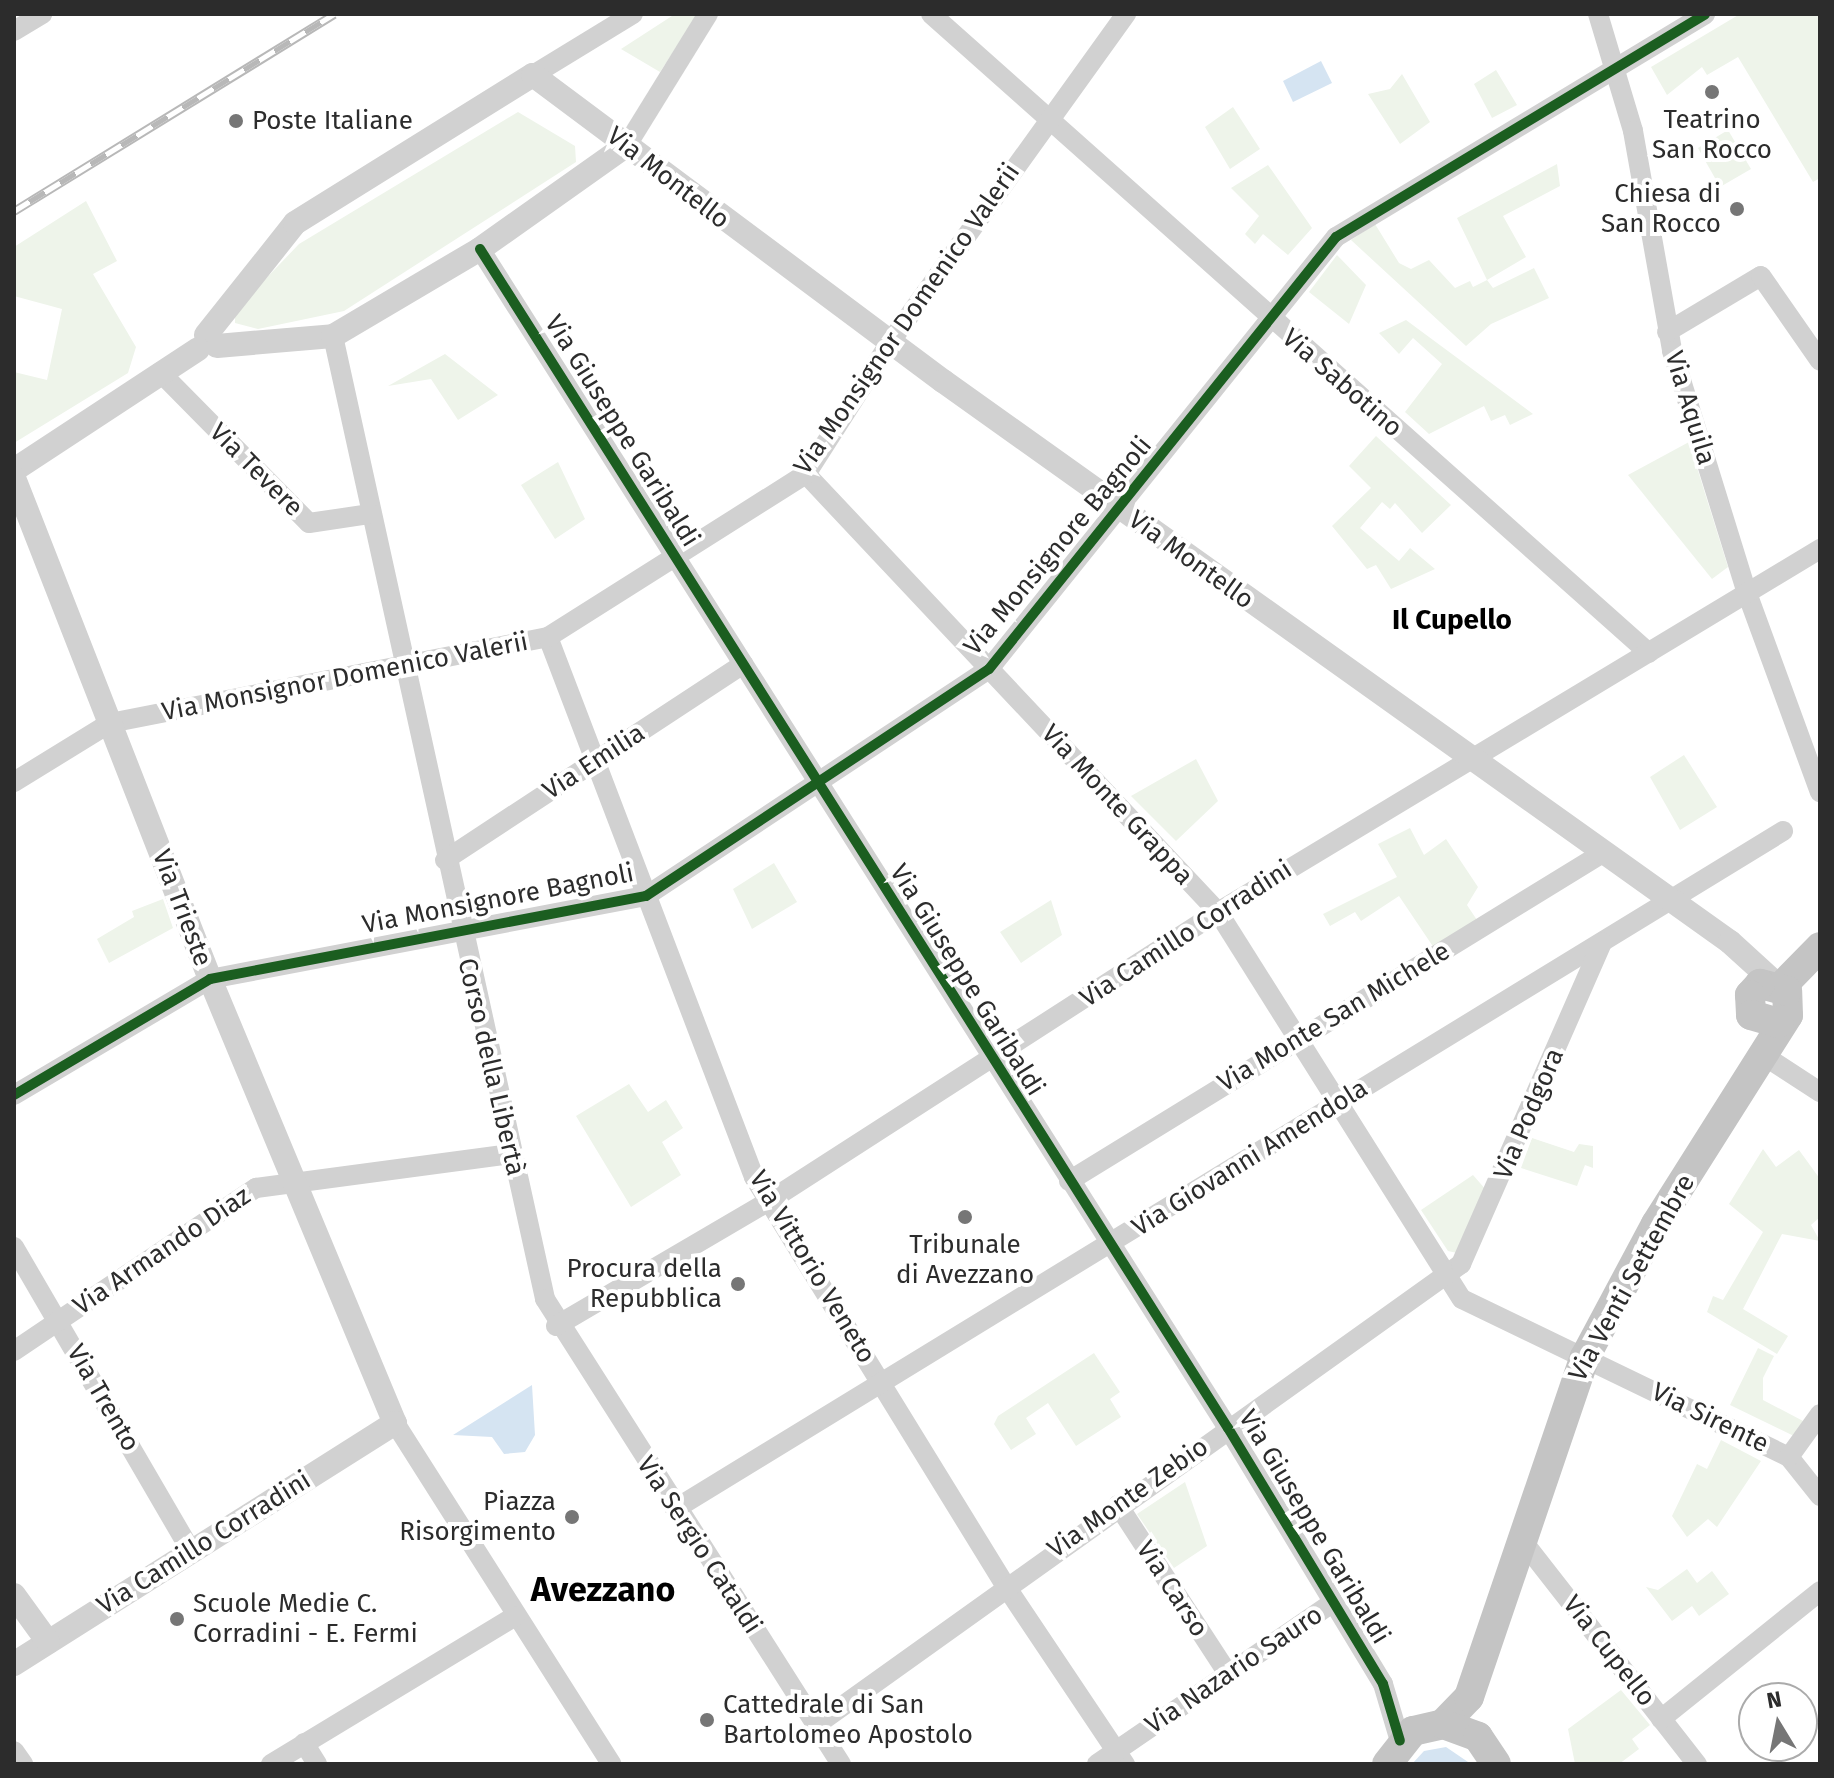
<!DOCTYPE html>
<html>
<head>
<meta charset="utf-8">
<style>
  body { margin:0 }
  #map { position:relative; width:1834px; height:1778px; overflow:hidden; background:#fff; font-family:"Fira Sans",sans-serif }
  div>[style] { position:absolute }
  [style*='--x'] { left:calc(var(--x)*1px); top:calc(var(--y)*1px); width:calc(var(--w)*1px); rotate:calc(var(--a)*1deg) }
  .green>* { inset:0; background:#eef4ea }
  .water>* { inset:0; background:#d5e4f2 }
  .minor>* { height:20px; margin:-10px; padding:0 10px; transform-origin:10px; border-radius:10px; background:#d1d1d1 }
  .tertiary>* { height:24px; margin:-12px; padding:0 12px; transform-origin:12px; border-radius:12px; background:#d1d1d1 }
  .primary>* { height:30px; margin:-15px; padding:0 15px; transform-origin:15px; border-radius:15px; background:#c4c4c4 }
  .rail>* { height:9px; margin-top:-4.5px; transform-origin:0; background:repeating-linear-gradient(90deg,#fff 0 18px,#b8b8b8 0 36px); box-sizing:border-box; border-block:2px solid #b8b8b8 }
  .cycleway>* { height:10px; margin:-5px; padding:0 5px; transform-origin:5px; border-radius:5px; background:#1b5e20 }
  .dots>* { width:22px; height:22px; translate:-50% -50%; box-sizing:border-box; border:4px solid #fff; border-radius:50% }
  span { translate:-50% -50%; white-space:nowrap; text-align:center; line-height:1.15; -webkit-text-stroke:8px #fff; paint-order:stroke }
  .poi-label { font-size:26px; color:#2c2c2c }
  .left { translate:0 -50%; text-align:left }
  .right { translate:-100% -50%; text-align:right }
  .street-label { font-size:26px; color:#2c2c2c }
  .neighbourhood-label { font-size:28px; color:#000; font-weight:700 }
  .district-label { font-size:34px; color:#000; font-weight:700 }
  .frame { position:absolute; inset:0; border:16px solid #2c2c2c; pointer-events:none }
  .north { position:absolute; left:1738px; top:1682px; width:80px; height:80px; box-sizing:border-box; background:#fff; border:2px solid #ababab; border-radius:50%; rotate:350deg; font-size:22px; font-weight:700; line-height:32px; text-align:center; color:#2c2c2c }
  .north::after { content:''; display:block; margin:auto; width:28px; height:36px; background:#767676; clip-path:polygon(50% 0,100% 100%,50% 72%,0 100%) }
</style>
</head>
<body>
<div id="map">
  <div class="green">
    <div style="clip-path:polygon(675px 14px,698px 14px,660px 72px,621px 49px)"></div>
    <div style="clip-path:polygon(1740px 14px,1820px 14px,1820px 178px,1813px 182px,1738px 57px,1707px 75px,1702px 67px,1667px 95px,1651px 67px)"></div>
    <div style="clip-path:polygon(1496px 70px,1517px 105px,1492px 118px,1474px 84px)"></div>
    <div style="clip-path:polygon(1402px 74px,1430px 122px,1400px 144px,1368px 94px,1390px 89px)"></div>
    <div style="clip-path:polygon(1233px 107px,1260px 149px,1230px 169px,1205px 127px)"></div>
    <div style="clip-path:polygon(518px 112px,575px 146px,576px 162px,344px 311px,258px 329px,235px 323px,235px 311px,299px 244px)"></div>
    <div style="clip-path:polygon(1728px 130px,1751px 169px,1720px 187px,1698px 148px)"></div>
    <div style="clip-path:polygon(1557px 164px,1560px 186px,1503px 216px,1526px 257px,1487px 280px,1493px 288px,1534px 268px,1549px 298px,1491px 324px,1466px 346px,1351px 240px,1375px 224px,1399px 263px,1411px 269px,1429px 260px,1455px 288px,1470px 281px,1473px 287px,1487px 280px,1457px 218px)"></div>
    <div style="clip-path:polygon(1268px 165px,1312px 228px,1288px 255px,1263px 234px,1255px 244px,1245px 234px,1259px 216px,1231px 188px)"></div>
    <div style="clip-path:polygon(86px 201px,117px 261px,93px 274px,136px 347px,128px 373px,14px 443px,14px 372px,47px 380px,62px 309px,14px 296px,14px 247px)"></div>
    <div style="clip-path:polygon(1337px 255px,1366px 285px,1349px 324px,1309px 292px)"></div>
    <div style="clip-path:polygon(1406px 320px,1533px 414px,1510px 425px,1505px 415px,1491px 421px,1484px 406px,1429px 434px,1405px 412px,1442px 364px,1413px 338px,1399px 354px,1379px 333px)"></div>
    <div style="clip-path:polygon(445px 354px,498px 395px,458px 420px,431px 379px,388px 386px)"></div>
    <div style="clip-path:polygon(1376px 436px,1451px 505px,1422px 533px,1395px 503px,1390px 509px,1382px 502px,1360px 528px,1399px 561px,1410px 548px,1435px 569px,1391px 589px,1376px 565px,1367px 569px,1332px 526px,1371px 488px,1349px 466px)"></div>
    <div style="clip-path:polygon(1689px 442px,1728px 567px,1712px 579px,1628px 475px)"></div>
    <div style="clip-path:polygon(558px 462px,585px 519px,555px 539px,521px 485px)"></div>
    <div style="clip-path:polygon(1684px 755px,1717px 807px,1680px 830px,1650px 777px)"></div>
    <div style="clip-path:polygon(1196px 759px,1218px 801px,1176px 841px,1131px 796px)"></div>
    <div style="clip-path:polygon(1410px 828px,1424px 855px,1446px 839px,1478px 887px,1467px 905px,1477px 920px,1434px 948px,1399px 896px,1361px 921px,1355px 912px,1330px 926px,1323px 914px,1397px 877px,1378px 844px)"></div>
    <div style="clip-path:polygon(774px 863px,797px 902px,752px 929px,733px 889px)"></div>
    <div style="clip-path:polygon(163px 899px,173px 928px,109px 963px,97px 939px,134px 917px,132px 911px)"></div>
    <div style="clip-path:polygon(1051px 900px,1062px 935px,1021px 963px,1000px 932px)"></div>
    <div style="clip-path:polygon(629px 1084px,648px 1112px,666px 1100px,683px 1128px,662px 1142px,681px 1175px,631px 1207px,576px 1116px)"></div>
    <div style="clip-path:polygon(1532px 1138px,1574px 1152px,1579px 1144px,1593px 1146px,1593px 1168px,1585px 1165px,1577px 1186px,1521px 1168px)"></div>
    <div style="clip-path:polygon(1763px 1149px,1776px 1167px,1799px 1150px,1820px 1179px,1820px 1217px,1811px 1225px,1820px 1241px,1782px 1234px,1743px 1309px,1788px 1336px,1777px 1354px,1707px 1312px,1713px 1296px,1723px 1300px,1763px 1232px,1729px 1204px)"></div>
    <div style="clip-path:polygon(1473px 1175px,1487px 1191px,1457px 1253px,1448px 1251px,1421px 1210px)"></div>
    <div style="clip-path:polygon(1758px 1348px,1774px 1356px,1763px 1378px,1763px 1400px,1805px 1422px,1796px 1437px,1730px 1405px)"></div>
    <div style="clip-path:polygon(1094px 1353px,1120px 1392px,1110px 1399px,1121px 1417px,1076px 1446px,1048px 1403px,1026px 1418px,1036px 1434px,1011px 1450px,994px 1424px,998px 1416px)"></div>
    <div style="clip-path:polygon(1721px 1440px,1761px 1461px,1717px 1527px,1708px 1519px,1687px 1537px,1672px 1516px,1697px 1464px,1707px 1469px)"></div>
    <div style="clip-path:polygon(1185px 1482px,1207px 1546px,1174px 1568px,1137px 1514px)"></div>
    <div style="clip-path:polygon(1687px 1569px,1697px 1583px,1712px 1571px,1729px 1594px,1699px 1616px,1692px 1606px,1672px 1621px,1646px 1587px,1658px 1590px)"></div>
    <div style="clip-path:polygon(1621px 1690px,1650px 1725px,1632px 1739px,1639px 1749px,1619px 1764px,1575px 1764px,1568px 1729px)"></div>
  </div>
  <div class="water">
    <div style="clip-path:polygon(1321px 61px,1332px 83px,1293px 102px,1283px 81px)"></div>
    <div style="clip-path:polygon(532px 1385px,535px 1435px,525px 1452px,504px 1454px,492px 1437px,453px 1435px)"></div>
    <div style="clip-path:polygon(1446px 1747px,1471px 1764px,1412px 1764px,1424px 1751px)"></div>
  </div>
  <div class="minor">
    <div style="--x:931;--y:14;--w:961;--a:41.67"></div>
    <div style="--x:1598;--y:14;--w:122;--a:73.3"></div>
    <div style="--x:1633;--y:131;--w:223;--a:79.9"></div>
    <div style="--x:1672;--y:351;--w:253;--a:72.8"></div>
    <div style="--x:1747;--y:593;--w:212;--a:69.9"></div>
    <div style="--x:14;--y:31;--w:33;--a:-31"></div>
    <div style="--x:533;--y:75;--w:117;--a:-31.4"></div>
    <div style="--x:627;--y:145;--w:154;--a:-58.3"></div>
    <div style="--x:480;--y:249;--w:1396;--a:57.61"></div>
    <div style="--x:1228;--y:1428;--w:299;--a:58.8"></div>
    <div style="--x:1383;--y:1684;--w:59;--a:73.4"></div>
    <div style="--x:1667;--y:332;--w:109;--a:-30.8"></div>
    <div style="--x:1761;--y:276;--w:103;--a:55.2"></div>
    <div style="--x:333;--y:336;--w:986;--a:77.58"></div>
    <div style="--x:545;--y:1299;--w:551;--a:57.52"></div>
    <div style="--x:160;--y:372;--w:212;--a:45.4"></div>
    <div style="--x:309;--y:523;--w:62;--a:-8.4"></div>
    <div style="--x:806;--y:474;--w:601;--a:46.75"></div>
    <div style="--x:1218;--y:912;--w:457;--a:57.8"></div>
    <div style="--x:1462;--y:1299;--w:363;--a:25.8"></div>
    <div style="--x:1789;--y:1457;--w:50;--a:51.5"></div>
    <div style="--x:548;--y:637;--w:578;--a:69.12"></div>
    <div style="--x:754;--y:1177;--w:479;--a:58.4"></div>
    <div style="--x:1005;--y:1585;--w:216;--a:56.2"></div>
    <div style="--x:14;--y:782;--w:113;--a:-31.6"></div>
    <div style="--x:110;--y:723;--w:446;--a:-11.1"></div>
    <div style="--x:548;--y:637;--w:305;--a:-32.3"></div>
    <div style="--x:806;--y:474;--w:158;--a:-57.4"></div>
    <div style="--x:891;--y:341;--w:403;--a:-54.3"></div>
    <div style="--x:445;--y:860;--w:357;--a:-33.3"></div>
    <div style="--x:1763;--y:1055;--w:68;--a:33"></div>
    <div style="--x:14;--y:1095;--w:228;--a:-30.6"></div>
    <div style="--x:210;--y:979;--w:444;--a:-10.8"></div>
    <div style="--x:646;--y:896;--w:411;--a:-33.5"></div>
    <div style="--x:989;--y:669;--w:554;--a:-51.23"></div>
    <div style="--x:1336;--y:237;--w:431;--a:-31.1"></div>
    <div style="--x:1069;--y:1181;--w:624;--a:-31.58"></div>
    <div style="--x:14;--y:1247;--w:350;--a:59.8"></div>
    <div style="--x:556;--y:1326;--w:247;--a:-30.4"></div>
    <div style="--x:769;--y:1201;--w:534;--a:-32.77"></div>
    <div style="--x:1218;--y:912;--w:703;--a:-31.09"></div>
    <div style="--x:14;--y:1351;--w:292;--a:-34"></div>
    <div style="--x:256;--y:1188;--w:257;--a:-7.6"></div>
    <div style="--x:395;--y:1423;--w:404;--a:57.6"></div>
    <div style="--x:1789;--y:1457;--w:53;--a:-54.2"></div>
    <div style="--x:1118;--y:1505;--w:199;--a:56.9"></div>
    <div style="--x:675;--y:1509;--w:1299;--a:-31.46"></div>
    <div style="--x:1521;--y:1539;--w:286;--a:52"></div>
    <div style="--x:1661;--y:1719;--w:204;--a:-38.8"></div>
    <div style="--x:816;--y:1725;--w:793;--a:-35.55"></div>
    <div style="--x:1461;--y:1264;--w:351;--a:-66.3"></div>
    <div style="--x:304;--y:1743;--w:25;--a:58"></div>
    <div style="--x:14;--y:1751;--w:16;--a:55"></div>
    <div style="--x:271;--y:1764;--w:285;--a:-31.2"></div>
    <div style="--x:1097;--y:1764;--w:285;--a:-34.4"></div>
  </div>
  <div class="tertiary">
    <div style="--x:206;--y:335;--w:143;--a:-51.5"></div>
    <div style="--x:295;--y:223;--w:280;--a:-31.9"></div>
    <div style="--x:533;--y:75;--w:512;--a:36.74"></div>
    <div style="--x:943;--y:381;--w:966;--a:35.48"></div>
    <div style="--x:1730;--y:942;--w:59;--a:42.3"></div>
    <div style="--x:217;--y:346;--w:116;--a:-4.9"></div>
    <div style="--x:333;--y:336;--w:171;--a:-30.6"></div>
    <div style="--x:480;--y:249;--w:180;--a:-35.3"></div>
    <div style="--x:14;--y:470;--w:220;--a:-33.3"></div>
    <div style="--x:14;--y:478;--w:538;--a:68.63"></div>
    <div style="--x:210;--y:979;--w:481;--a:67.4"></div>
    <div style="--x:395;--y:1423;--w:451;--a:147.7"></div>
    <div style="--x:14;--y:1595;--w:58;--a:54.1"></div>
  </div>
  <div class="primary">
    <div style="--x:1782;--y:986;--w:54;--a:-45.7"></div>
    <div style="--x:1443;--y:1724;--w:37;--a:-46"></div>
    <div style="--x:1469;--y:1697;--w:359;--a:-71.2"></div>
    <div style="--x:1585;--y:1357;--w:151;--a:-61.9"></div>
    <div style="--x:1656;--y:1224;--w:247;--a:-57.7"></div>
    <div style="--x:1788;--y:1015;--w:24;--a:-92"></div>
    <div style="--x:1787;--y:991;--w:28;--a:-165"></div>
    <div style="--x:1760;--y:984;--w:15;--a:132"></div>
    <div style="--x:1750;--y:995;--w:20;--a:87"></div>
    <div style="--x:1751;--y:1015;--w:29;--a:16"></div>
    <div style="--x:1387;--y:1764;--w:42;--a:-51.8"></div>
    <div style="--x:1413;--y:1731;--w:31;--a:-13"></div>
    <div style="--x:1443;--y:1724;--w:37;--a:20"></div>
    <div style="--x:1478;--y:1737;--w:32;--a:56"></div>
  </div>
  <div class="rail">
    <div style="--x:14;--y:211;--w:376;--a:-31.6"></div>
  </div>
  <div class="cycleway">
    <div style="--x:480;--y:249;--w:1396;--a:57.61"></div>
    <div style="--x:1228;--y:1428;--w:299;--a:58.8"></div>
    <div style="--x:1383;--y:1684;--w:59;--a:73.4"></div>
    <div style="--x:14;--y:1095;--w:228;--a:-30.6"></div>
    <div style="--x:210;--y:979;--w:444;--a:-10.8"></div>
    <div style="--x:646;--y:896;--w:411;--a:-33.5"></div>
    <div style="--x:989;--y:669;--w:554;--a:-51.23"></div>
    <div style="--x:1336;--y:237;--w:431;--a:-31.1"></div>
  </div>
  <div class="dots">
    <div style="left:1712px;top:92px;background:#767676"></div>
    <div style="left:236px;top:121px;background:#767676"></div>
    <div style="left:1737px;top:209px;background:#767676"></div>
    <div style="left:965px;top:1217px;background:#767676"></div>
    <div style="left:738px;top:1284px;background:#767676"></div>
    <div style="left:572px;top:1517px;background:#767676"></div>
    <div style="left:177px;top:1619px;background:#767676"></div>
    <div style="left:707px;top:1720px;background:#767676"></div>
  </div>
  <div class="poi-label">
    <span style="left:1712px;top:135px">Teatrino<br>San Rocco</span>
    <span class="left" style="left:252px;top:121px">Poste Italiane</span>
    <span class="right" style="left:1721px;top:209px">Chiesa di<br>San Rocco</span>
    <span style="left:965px;top:1260px">Tribunale<br>di Avezzano</span>
    <span class="right" style="left:722px;top:1284px">Procura della<br>Repubblica</span>
    <span class="right" style="left:556px;top:1517px">Piazza<br>Risorgimento</span>
    <span class="left" style="left:193px;top:1619px">Scuole Medie C.<br>Corradini - E. Fermi</span>
    <span class="left" style="left:723px;top:1720px">Cattedrale di San<br>Bartolomeo Apostolo</span>
  </div>
  <div class="street-label">
    <span style="left:668px;top:178px;rotate:38deg">Via Montello</span>
    <span style="left:907px;top:319px;rotate:-55deg">Via Monsignor Domenico Valerii</span>
    <span style="left:1342px;top:383px;rotate:41deg">Via Sabotino</span>
    <span style="left:1690px;top:408px;rotate:73deg">Via Aquila</span>
    <span style="left:622px;top:431px;rotate:58deg">Via Giuseppe Garibaldi</span>
    <span style="left:256px;top:470px;rotate:45deg">Via Tevere</span>
    <span style="left:1058px;top:546px;rotate:-50deg">Via Monsignore Bagnoli</span>
    <span style="left:1191px;top:560px;rotate:36deg">Via Montello</span>
    <span style="left:345px;top:677px;rotate:-11deg">Via Monsignor Domenico Valerii</span>
    <span style="left:594px;top:762px;rotate:-33deg">Via Emilia</span>
    <span style="left:1117px;top:805px;rotate:47deg">Via Monte Grappa</span>
    <span style="left:498px;top:899px;rotate:-11deg">Via Monsignore Bagnoli</span>
    <span style="left:182px;top:908px;rotate:69deg">Via Trieste</span>
    <span style="left:1186px;top:934px;rotate:-33deg">Via Camillo Corradini</span>
    <span style="left:967px;top:980px;rotate:58deg">Via Giuseppe Garibaldi</span>
    <span style="left:1334px;top:1017px;rotate:-31deg">Via Monte San Michele</span>
    <span style="left:491px;top:1067px;rotate:77deg">Corso della Libertà</span>
    <span style="left:1529px;top:1114px;rotate:-67deg">Via Podgora</span>
    <span style="left:1250px;top:1158px;rotate:-32deg">Via Giovanni Amendola</span>
    <span style="left:162px;top:1251px;rotate:-34deg">Via Armando Diaz</span>
    <span style="left:812px;top:1267px;rotate:59deg">Via Vittorio Veneto</span>
    <span style="left:1632px;top:1278px;rotate:-61deg">Via Venti Settembre</span>
    <span style="left:103px;top:1398px;rotate:60deg">Via Trento</span>
    <span style="left:1710px;top:1418px;rotate:26deg">Via Sirente</span>
    <span style="left:1128px;top:1498px;rotate:-35deg">Via Monte Zebio</span>
    <span style="left:1314px;top:1527px;rotate:59deg">Via Giuseppe Garibaldi</span>
    <span style="left:204px;top:1543px;rotate:-32deg">Via Camillo Corradini</span>
    <span style="left:699px;top:1545px;rotate:57deg">Via Sergio Cataldi</span>
    <span style="left:1172px;top:1589px;rotate:57deg">Via Carso</span>
    <span style="left:1609px;top:1651px;rotate:52deg">Via Cupello</span>
    <span style="left:1234px;top:1670px;rotate:-34deg">Via Nazario Sauro</span>
  </div>
  <div class="neighbourhood-label">
    <span style="left:1452px;top:620px">Il Cupello</span>
  </div>
  <div class="district-label">
    <span style="left:603px;top:1590px">Avezzano</span>
  </div>
  <div class="frame"></div>
  <div class="north">N</div>
</div>
</body>
</html>
